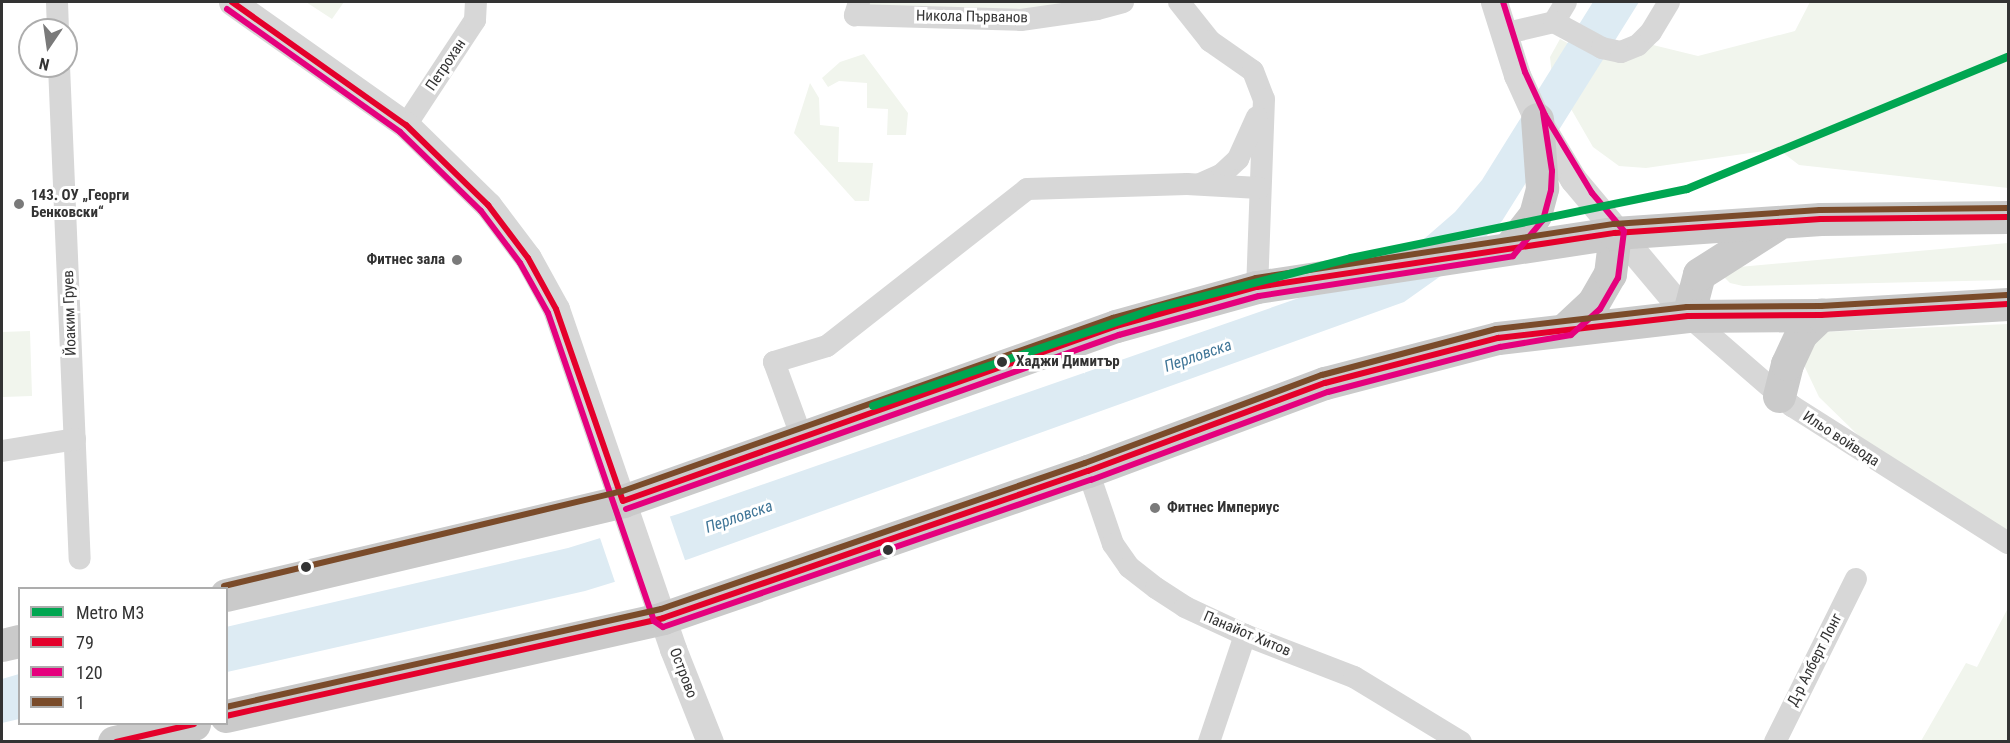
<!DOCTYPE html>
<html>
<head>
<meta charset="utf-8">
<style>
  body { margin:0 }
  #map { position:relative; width:2010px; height:743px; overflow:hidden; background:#fff; font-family:"Roboto Condensed",sans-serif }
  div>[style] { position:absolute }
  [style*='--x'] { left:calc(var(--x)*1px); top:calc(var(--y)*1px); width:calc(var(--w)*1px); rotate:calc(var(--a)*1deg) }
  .green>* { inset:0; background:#f1f5ed }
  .water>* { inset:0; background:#ddebf3 }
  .pier>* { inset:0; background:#fff }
  .minor>* { height:22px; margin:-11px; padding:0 11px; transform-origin:11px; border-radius:11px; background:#d7d7d7 }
  .tertiary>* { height:27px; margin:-13.5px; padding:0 13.5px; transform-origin:13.5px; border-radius:13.5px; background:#d7d7d7 }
  .primary>* { height:33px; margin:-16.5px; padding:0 16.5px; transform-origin:16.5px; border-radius:16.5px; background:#cacaca }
  .bus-1>* { height:6px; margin:-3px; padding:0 3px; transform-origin:3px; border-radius:3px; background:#e4002b }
  .bus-2>* { height:6px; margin:-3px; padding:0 3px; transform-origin:3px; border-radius:3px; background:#e5007d }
  .bus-3>* { height:6px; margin:-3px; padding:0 3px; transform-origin:3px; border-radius:3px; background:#7a4b2a }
  .metro-1>* { height:8px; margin:-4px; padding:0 4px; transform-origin:4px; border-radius:4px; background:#00a651 }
  .dots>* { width:16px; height:16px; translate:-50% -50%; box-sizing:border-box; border:3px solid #fff; border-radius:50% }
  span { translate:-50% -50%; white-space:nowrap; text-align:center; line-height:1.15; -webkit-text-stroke:6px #fff; paint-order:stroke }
  .street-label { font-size:15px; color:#333 }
  .poi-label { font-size:15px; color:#333; font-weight:700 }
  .left { translate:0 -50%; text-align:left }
  .right { translate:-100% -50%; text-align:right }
  .stop-label { font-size:15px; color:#333; font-weight:700 }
  .water-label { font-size:16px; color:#3f7597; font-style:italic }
  .frame { position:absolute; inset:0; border:3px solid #333; pointer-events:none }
  .legend { position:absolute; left:18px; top:587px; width:210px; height:138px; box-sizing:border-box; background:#fff; border:2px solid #adadad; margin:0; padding:8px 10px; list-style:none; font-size:18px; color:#333 }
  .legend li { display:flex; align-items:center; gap:12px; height:30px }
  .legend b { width:30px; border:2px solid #adadad }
  .north { position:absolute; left:18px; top:18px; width:60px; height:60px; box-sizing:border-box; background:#fff; border:2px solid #adadad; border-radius:50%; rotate:193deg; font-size:16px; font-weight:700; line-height:24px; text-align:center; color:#333 }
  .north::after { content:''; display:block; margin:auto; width:21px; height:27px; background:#7a7a7a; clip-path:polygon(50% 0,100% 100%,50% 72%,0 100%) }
</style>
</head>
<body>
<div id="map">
  <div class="green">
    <div style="clip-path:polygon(306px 2px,344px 2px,332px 19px)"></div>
    <div style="clip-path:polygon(859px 2px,1123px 2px,1097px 9px,855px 15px)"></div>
    <div style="clip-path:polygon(1810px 2px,2008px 2px,2008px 188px,1799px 165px,1778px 149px,1646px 168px,1619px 166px,1593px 147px,1552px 76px,1550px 57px,1560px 39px,1590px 55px,1653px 45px,1698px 56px,1795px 31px)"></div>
    <div style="clip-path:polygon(864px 54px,908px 113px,906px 135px,887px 135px,888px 109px,867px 108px,867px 83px,839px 81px,828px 87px,822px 78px,840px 62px)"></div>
    <div style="clip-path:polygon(810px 83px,819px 98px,820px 125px,839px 127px,838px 162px,873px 163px,869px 201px,855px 201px,794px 133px)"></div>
    <div style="clip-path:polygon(2008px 243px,2008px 280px,1743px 286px,1730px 283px,1722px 275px,1739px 267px)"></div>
    <div style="clip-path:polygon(2008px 324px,2008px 543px,1905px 481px,1819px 397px,1801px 359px,1823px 332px)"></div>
    <div style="clip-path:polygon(30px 331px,32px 396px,3px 397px,2px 332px)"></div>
    <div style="clip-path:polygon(2008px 608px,2008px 741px,1921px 741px,1966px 663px,1977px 667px)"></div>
  </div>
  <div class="water">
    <div style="clip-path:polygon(1593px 2px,1639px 2px,1502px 221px,1459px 263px,1404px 302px,689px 559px,585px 591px,227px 672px,226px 627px,568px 548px,678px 514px,1394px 265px,1455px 212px,1482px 180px)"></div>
    <div style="clip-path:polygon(19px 674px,19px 719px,2px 723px,2px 679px)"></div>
  </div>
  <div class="pier">
    <div style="clip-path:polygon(669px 514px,686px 563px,616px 585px,599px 535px)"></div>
  </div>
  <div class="minor">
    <div style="--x:57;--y:2;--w:28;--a:88"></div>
    <div style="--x:859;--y:2;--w:14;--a:107"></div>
    <div style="--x:855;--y:15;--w:166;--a:1.7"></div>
    <div style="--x:1021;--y:20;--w:77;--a:-8.2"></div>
    <div style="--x:1097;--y:9;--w:27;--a:-15"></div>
    <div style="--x:1179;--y:2;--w:50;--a:51.5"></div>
    <div style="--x:1210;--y:41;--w:52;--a:34.9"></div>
    <div style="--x:1253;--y:71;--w:30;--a:69"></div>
    <div style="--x:1264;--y:99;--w:188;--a:92.1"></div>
    <div style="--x:1554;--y:22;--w:23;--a:-59"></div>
    <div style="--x:1503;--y:34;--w:52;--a:-13.2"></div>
    <div style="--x:1554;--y:22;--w:55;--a:28.4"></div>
    <div style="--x:1602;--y:48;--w:19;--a:12"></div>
    <div style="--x:1621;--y:52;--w:18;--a:-22"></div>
    <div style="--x:1638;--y:45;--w:18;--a:-45"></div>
    <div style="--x:1651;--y:32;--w:35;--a:-59"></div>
    <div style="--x:59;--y:66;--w:493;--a:87.6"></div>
    <div style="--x:406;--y:125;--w:126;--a:-56.7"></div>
    <div style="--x:475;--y:20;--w:18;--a:-87"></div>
    <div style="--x:1200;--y:184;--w:24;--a:-24"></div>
    <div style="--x:1222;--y:174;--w:22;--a:-43"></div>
    <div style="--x:1238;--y:159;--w:46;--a:-65.7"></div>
    <div style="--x:1688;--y:316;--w:138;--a:40.9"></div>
    <div style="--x:1792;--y:406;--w:256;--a:32.4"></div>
    <div style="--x:802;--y:438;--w:81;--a:-110.2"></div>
    <div style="--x:774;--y:362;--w:55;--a:-16.8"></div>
    <div style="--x:827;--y:346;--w:254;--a:-38.1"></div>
    <div style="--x:1027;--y:189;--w:160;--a:-1.8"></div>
    <div style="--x:1187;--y:184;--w:72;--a:3.2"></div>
    <div style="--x:2;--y:451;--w:74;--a:-9.3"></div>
    <div style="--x:1088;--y:471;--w:77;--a:71.1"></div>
    <div style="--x:1113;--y:544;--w:28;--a:55"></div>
    <div style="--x:1129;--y:567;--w:34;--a:38"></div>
    <div style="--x:1156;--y:588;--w:35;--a:33"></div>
    <div style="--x:1185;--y:607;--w:66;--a:25"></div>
    <div style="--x:1245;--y:635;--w:117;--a:21.1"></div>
    <div style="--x:1354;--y:677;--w:125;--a:31.3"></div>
    <div style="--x:1209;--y:742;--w:113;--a:-71.4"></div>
    <div style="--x:1775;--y:742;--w:182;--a:-63.6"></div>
  </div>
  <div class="tertiary">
    <div style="--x:232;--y:2;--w:213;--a:35.3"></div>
    <div style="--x:406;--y:125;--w:115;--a:44.3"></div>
    <div style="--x:488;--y:205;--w:66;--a:53"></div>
    <div style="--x:528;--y:258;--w:58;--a:61.2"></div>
    <div style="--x:556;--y:309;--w:360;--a:71"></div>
    <div style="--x:673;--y:649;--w:100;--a:68.3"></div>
    <div style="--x:1494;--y:2;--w:77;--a:72.5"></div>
    <div style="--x:1517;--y:75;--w:48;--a:65.6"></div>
    <div style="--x:1537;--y:119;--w:70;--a:59"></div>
    <div style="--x:1573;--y:179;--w:179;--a:50"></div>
  </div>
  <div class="primary">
    <div style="--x:1509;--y:248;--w:42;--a:-51.8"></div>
    <div style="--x:1535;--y:215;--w:28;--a:-75"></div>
    <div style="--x:1542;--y:188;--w:69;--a:-94.1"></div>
    <div style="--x:1688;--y:316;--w:43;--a:-75.3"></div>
    <div style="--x:1699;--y:274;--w:91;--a:-32.5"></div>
    <div style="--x:1566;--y:328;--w:37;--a:-43"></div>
    <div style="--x:1593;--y:303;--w:34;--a:-60"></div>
    <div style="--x:1610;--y:274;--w:41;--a:-83"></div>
    <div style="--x:1779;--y:396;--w:33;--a:-76"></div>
    <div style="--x:1787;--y:364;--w:33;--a:-65"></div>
    <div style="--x:1801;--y:334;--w:28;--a:-44"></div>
    <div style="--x:226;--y:595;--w:408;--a:-13.3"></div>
    <div style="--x:623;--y:501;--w:523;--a:-19.54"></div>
    <div style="--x:1116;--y:326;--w:146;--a:-15.5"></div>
    <div style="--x:1257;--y:287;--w:362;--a:-8.6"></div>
    <div style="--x:1615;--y:233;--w:206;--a:-3.9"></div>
    <div style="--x:1821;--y:219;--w:187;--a:-0.6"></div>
    <div style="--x:2;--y:645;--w:18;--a:-13"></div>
    <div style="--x:226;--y:716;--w:448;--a:-12.6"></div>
    <div style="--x:663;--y:618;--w:450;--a:-19.1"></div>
    <div style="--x:1088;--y:471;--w:253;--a:-20.4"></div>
    <div style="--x:1325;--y:383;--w:179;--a:-14.6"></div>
    <div style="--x:1498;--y:338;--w:191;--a:-6.6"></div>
    <div style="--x:1688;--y:316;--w:133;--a:-0.4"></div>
    <div style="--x:1821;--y:315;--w:187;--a:-3.4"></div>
    <div style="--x:114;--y:742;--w:82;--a:-12.7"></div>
  </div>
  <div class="bus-1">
    <div style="--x:232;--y:2;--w:213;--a:35.3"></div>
    <div style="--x:406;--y:125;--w:115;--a:44.3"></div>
    <div style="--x:488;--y:205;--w:66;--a:53"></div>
    <div style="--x:528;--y:258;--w:58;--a:61.2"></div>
    <div style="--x:556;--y:309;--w:203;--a:70.8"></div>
    <div style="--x:623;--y:501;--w:523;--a:-19.54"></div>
    <div style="--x:1116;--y:326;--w:146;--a:-15.5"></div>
    <div style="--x:1257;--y:287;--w:362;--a:-8.6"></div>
    <div style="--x:1615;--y:233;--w:206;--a:-3.9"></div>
    <div style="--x:1821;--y:219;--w:187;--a:-0.6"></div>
    <div style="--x:226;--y:716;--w:448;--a:-12.6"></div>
    <div style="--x:663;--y:618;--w:450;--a:-19.1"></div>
    <div style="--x:1088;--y:471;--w:253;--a:-20.4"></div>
    <div style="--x:1325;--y:383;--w:179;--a:-14.6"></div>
    <div style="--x:1498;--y:338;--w:191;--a:-6.6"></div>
    <div style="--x:1688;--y:316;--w:133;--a:-0.4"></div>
    <div style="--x:1821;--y:315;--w:187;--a:-3.4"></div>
    <div style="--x:116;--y:742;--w:80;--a:-13"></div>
  </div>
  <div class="bus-2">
    <div style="--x:227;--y:9;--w:212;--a:35.4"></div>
    <div style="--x:400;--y:132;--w:113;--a:44.3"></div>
    <div style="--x:481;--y:211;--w:65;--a:53.1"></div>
    <div style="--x:520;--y:263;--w:57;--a:60.8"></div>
    <div style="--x:548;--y:313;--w:326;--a:71"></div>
    <div style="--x:654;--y:621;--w:11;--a:34"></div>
    <div style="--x:663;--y:627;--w:453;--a:-19"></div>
    <div style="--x:1091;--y:480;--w:253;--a:-20.4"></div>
    <div style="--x:1328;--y:392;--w:178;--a:-14.7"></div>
    <div style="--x:1500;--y:347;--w:72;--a:-9.6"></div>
    <div style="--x:1571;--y:335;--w:39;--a:-42"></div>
    <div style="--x:1600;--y:309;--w:36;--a:-60"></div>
    <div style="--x:1618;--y:278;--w:47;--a:-82.7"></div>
    <div style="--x:1624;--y:231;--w:50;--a:-130.1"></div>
    <div style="--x:1592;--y:193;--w:91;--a:-121.1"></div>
    <div style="--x:1545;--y:115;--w:47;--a:-114.9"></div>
    <div style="--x:1525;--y:72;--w:73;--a:-107.4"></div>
    <div style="--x:626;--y:509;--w:523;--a:-19.44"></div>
    <div style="--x:1119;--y:335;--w:145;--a:-15.6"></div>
    <div style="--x:1259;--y:296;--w:257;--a:-8.9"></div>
    <div style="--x:1513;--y:256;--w:47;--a:-50.2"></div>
    <div style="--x:1543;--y:220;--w:31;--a:-75"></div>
    <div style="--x:1551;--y:190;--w:19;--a:-87"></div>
    <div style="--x:1552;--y:171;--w:60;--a:-98.7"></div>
  </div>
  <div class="bus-3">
    <div style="--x:224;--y:586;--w:407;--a:-13.4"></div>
    <div style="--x:620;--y:492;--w:523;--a:-19.44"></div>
    <div style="--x:1113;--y:318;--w:148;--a:-15.6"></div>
    <div style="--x:1256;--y:278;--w:362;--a:-8.6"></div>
    <div style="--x:1614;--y:224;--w:206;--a:-3.9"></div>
    <div style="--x:1820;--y:210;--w:188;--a:-0.6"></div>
    <div style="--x:226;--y:707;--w:446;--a:-12.7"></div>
    <div style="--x:661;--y:609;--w:448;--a:-19"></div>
    <div style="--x:1085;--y:463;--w:253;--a:-20.4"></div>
    <div style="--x:1322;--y:375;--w:180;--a:-14.8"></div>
    <div style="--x:1496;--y:329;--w:192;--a:-6.6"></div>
    <div style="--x:1687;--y:307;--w:134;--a:-0.4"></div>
    <div style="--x:1821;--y:306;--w:186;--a:-3.4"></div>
  </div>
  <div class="metro-1">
    <div style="--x:873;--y:406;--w:297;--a:-19"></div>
    <div style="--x:1154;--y:309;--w:203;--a:-14.5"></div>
    <div style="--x:1351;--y:258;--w:343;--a:-11.6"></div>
    <div style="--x:1687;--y:189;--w:347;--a:-22.4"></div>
  </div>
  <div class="dots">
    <div style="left:19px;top:204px;background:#7a7a7a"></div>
    <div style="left:457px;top:260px;background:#7a7a7a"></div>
    <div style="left:1002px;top:362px;background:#333"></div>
    <div style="left:1155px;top:508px;background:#7a7a7a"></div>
    <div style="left:888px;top:550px;background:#333"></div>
    <div style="left:306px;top:567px;background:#333"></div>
  </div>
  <div class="street-label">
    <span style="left:972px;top:17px;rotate:1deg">Никола Първанов</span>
    <span style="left:446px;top:65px;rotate:-56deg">Петрохан</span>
    <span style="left:70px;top:313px;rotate:-92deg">Йоаким Груев</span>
    <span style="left:1841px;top:439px;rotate:33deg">Ильо войвода</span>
    <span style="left:1247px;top:634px;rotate:23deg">Панайот Хитов</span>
    <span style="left:1815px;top:660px;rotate:-63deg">Д-р Алберт Лонг</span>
    <span style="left:683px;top:673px;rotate:69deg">Острово</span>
  </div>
  <div class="poi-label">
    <span class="left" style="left:31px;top:204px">143. ОУ „Георги<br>Бенковски“</span>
    <span class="right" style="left:445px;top:260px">Фитнес зала</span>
    <span class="left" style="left:1167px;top:508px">Фитнес Империус</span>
  </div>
  <div class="stop-label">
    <span class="left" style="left:1016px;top:362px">Хаджи Димитър</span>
  </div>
  <div class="water-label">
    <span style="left:1198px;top:356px;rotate:-19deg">Перловска</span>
    <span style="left:739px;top:517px;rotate:-19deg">Перловска</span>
  </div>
  <div class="frame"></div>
  <ul class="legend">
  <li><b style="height:8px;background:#00a651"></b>Metro M3</li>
  <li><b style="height:8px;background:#e4002b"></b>79</li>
  <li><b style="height:8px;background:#e5007d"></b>120</li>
  <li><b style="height:8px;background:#7a4b2a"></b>1</li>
  </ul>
  <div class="north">N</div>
</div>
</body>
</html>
